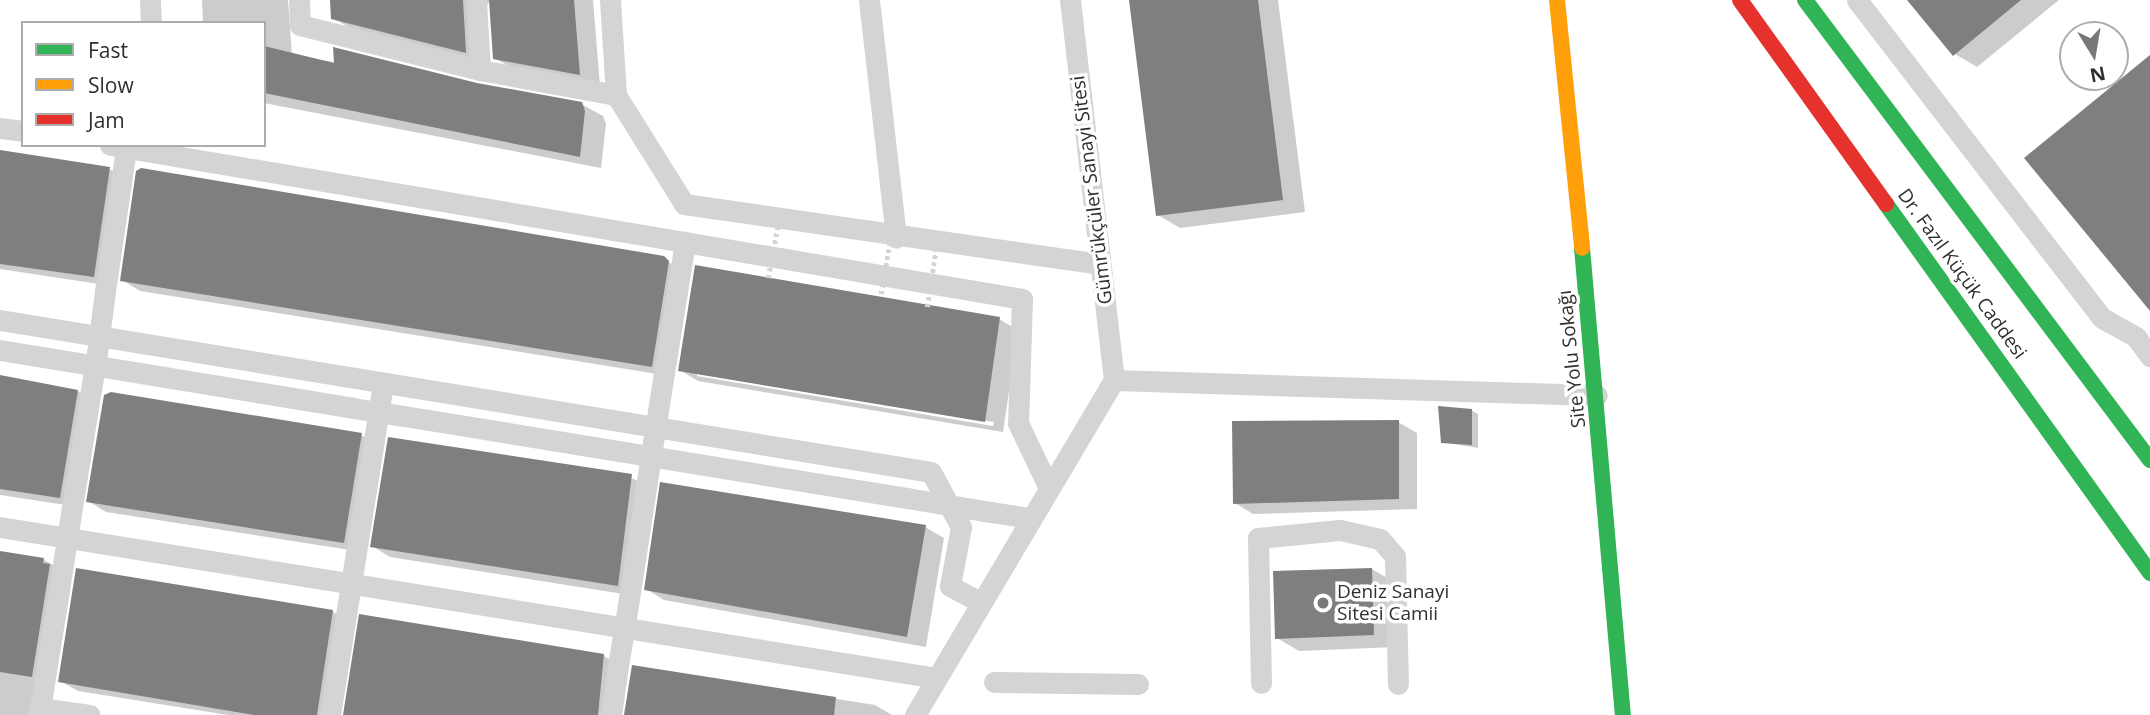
<!DOCTYPE html>
<html>
<head>
<meta charset="utf-8">
<style>
  body { margin:0 }
  #map { position:relative; width:2150px; height:715px; overflow:hidden; background:#fff; font-family:"Open Sans",sans-serif }
  div>[style] { position:absolute }
  [style*='--x'] { left:calc(var(--x)*1px); top:calc(var(--y)*1px); width:calc(var(--w)*1px); rotate:calc(var(--a)*1deg) }
  .shadow>* { inset:0; background:#0003 }
  .building>* { inset:0; background:#7f7f7f }
  .lane>* { height:21px; margin:-10.5px; padding:0 10.5px; transform-origin:10.5px; border-radius:10.5px; background:#d4d4d4 }
  .fast>* { height:16px; margin:-8px; padding:0 8px; transform-origin:8px; border-radius:8px; background:#30b455 }
  .slow>* { height:16px; margin:-8px; padding:0 8px; transform-origin:8px; border-radius:8px; background:#ff9f0a }
  .jam>* { height:16px; margin:-8px; padding:0 8px; transform-origin:8px; border-radius:8px; background:#e5322d }
  .path-bridge>* { height:4.5px; margin-top:-2.25px; transform-origin:0; background:repeating-linear-gradient(90deg,#d4d4d4 0 3.5px,transparent 0 7px) }
  .lane-bridge>* { height:21px; margin:-10.5px; padding:0 10.5px; transform-origin:10.5px; border-radius:10.5px; background:#d4d4d4 }
  .dots>* { width:19px; height:19px; translate:-50% -50%; box-sizing:border-box; border:4px solid #fff; border-radius:50% }
  span { translate:-50% -50%; white-space:nowrap; text-align:center; line-height:1.15; -webkit-text-stroke:7px #fff; paint-order:stroke }
  .street-label { font-size:19px; color:#2f2f2f }
  .poi-label { font-size:19px; color:#2f2f2f }
  .left { translate:0 -50%; text-align:left }
  .legend { position:absolute; left:21px; top:21px; width:245px; height:126px; box-sizing:border-box; background:#fff; border:2px solid #acacac; margin:0; padding:9px 12px; list-style:none; font-size:21px; color:#2f2f2f }
  .legend li { display:flex; align-items:center; gap:14px; height:35px }
  .legend b { width:35px; border:2px solid #acacac }
  .north { position:absolute; left:2059px; top:21px; width:70px; height:70px; box-sizing:border-box; background:#fff; border:2px solid #acacac; border-radius:50%; rotate:169deg; font-size:19px; font-weight:700; line-height:28px; text-align:center; color:#2f2f2f }
  .north::after { content:''; display:block; margin:auto; width:24px; height:32px; background:#787878; clip-path:polygon(50% 0,100% 100%,50% 72%,0 100%) }
</style>
</head>
<body>
<div id="map">
  <div class="shadow">
    <div style="clip-path:polygon(202px 0,288px 0,292px 55px,581px 104px,603px 116px,606px 124px,601px 168px,264px 103px,264px 23px,203px 23px)"></div>
    <div style="clip-path:polygon(332px 0,593px 0,600px 86px,516px 70px,494px 58px,491px 0,485px 7px,487px 64px,355px 31px,333px 18px)"></div>
    <div style="clip-path:polygon(1130px 0,1278px 0,1305px 212px,1180px 228px,1158px 215px)"></div>
    <div style="clip-path:polygon(1910px 0,2059px 0,1977px 67px,1955px 54px)"></div>
    <div style="clip-path:polygon(0 153px,109px 169px,128px 180px,112px 286px,0 269px)"></div>
    <div style="clip-path:polygon(668px 262px,687px 273px,670px 376px,140px 291px,122px 280px)"></div>
    <div style="clip-path:polygon(evenodd,999px 319px,1018px 330px,1003px 432px,698px 381px,680px 370px,999px 319px,697px 372px,994px 422px,993px 426px,697px 376px,697px 372px)"></div>
    <div style="clip-path:polygon(0 379px,77px 391px,96px 402px,79px 507px,0 495px)"></div>
    <div style="clip-path:polygon(1471px 410px,1478px 414px,1478px 448px,1442px 442px)"></div>
    <div style="clip-path:polygon(1398px 422px,1417px 433px,1417px 509px,1253px 514px,1235px 503px)"></div>
    <div style="clip-path:polygon(361px 435px,380px 445px,363px 552px,106px 512px,88px 501px)"></div>
    <div style="clip-path:polygon(389px 439px,634px 479px,652px 490px,636px 596px,390px 557px,372px 546px)"></div>
    <div style="clip-path:polygon(925px 527px,944px 538px,926px 647px,664px 600px,646px 589px)"></div>
    <div style="clip-path:polygon(0 553px,44px 560px,62px 570px,39px 715px,0 715px)"></div>
    <div style="clip-path:polygon(1372px 569px,1394px 582px,1396px 647px,1299px 651px,1277px 638px)"></div>
    <div style="clip-path:polygon(77px 570px,333px 612px,351px 622px,337px 715px,228px 715px,78px 691px,60px 681px)"></div>
    <div style="clip-path:polygon(604px 656px,622px 666px,617px 715px,345px 715px)"></div>
    <div style="clip-path:polygon(633px 667px,875px 705px,892px 715px,626px 715px)"></div>
  </div>
  <div class="building">
    <div style="clip-path:polygon(330px 0,463px 0,466px 53px,331px 19px)"></div>
    <div style="clip-path:polygon(489px 0,574px 0,580px 75px,493px 59px)"></div>
    <div style="clip-path:polygon(1129px 0,1258px 0,1283px 200px,1156px 216px)"></div>
    <div style="clip-path:polygon(1907px 0,2021px 0,1953px 56px)"></div>
    <div style="clip-path:polygon(264px 46px,334px 63px,333px 47px,477px 83px,582px 102px,585px 111px,580px 157px,264px 93px)"></div>
    <div style="clip-path:polygon(2150px 55px,2150px 311px,2024px 158px)"></div>
    <div style="clip-path:polygon(0 150px,110px 167px,94px 277px,0 264px)"></div>
    <div style="clip-path:polygon(141px 168px,664px 256px,669px 261px,652px 367px,120px 281px,136px 171px)"></div>
    <div style="clip-path:polygon(695px 265px,1000px 317px,985px 422px,678px 371px)"></div>
    <div style="clip-path:polygon(0 375px,78px 390px,60px 498px,0 489px)"></div>
    <div style="clip-path:polygon(111px 392px,362px 433px,344px 543px,86px 502px,104px 395px)"></div>
    <div style="clip-path:polygon(1438px 406px,1472px 409px,1472px 445px,1441px 443px)"></div>
    <div style="clip-path:polygon(1399px 420px,1399px 499px,1233px 504px,1232px 421px)"></div>
    <div style="clip-path:polygon(388px 437px,632px 474px,618px 586px,370px 547px)"></div>
    <div style="clip-path:polygon(660px 482px,926px 525px,907px 637px,644px 590px)"></div>
    <div style="clip-path:polygon(0 551px,44px 558px,43px 563px,50px 564px,32px 677px,0 672px)"></div>
    <div style="clip-path:polygon(76px 568px,333px 610px,317px 715px,254px 715px,58px 682px)"></div>
    <div style="clip-path:polygon(1372px 568px,1374px 635px,1275px 639px,1273px 571px)"></div>
    <div style="clip-path:polygon(359px 614px,604px 654px,598px 715px,343px 715px)"></div>
    <div style="clip-path:polygon(632px 665px,836px 697px,834px 715px,624px 715px)"></div>
  </div>
  <div class="lane">
    <div style="--x:150;--y:0;--w:23;--a:88"></div>
    <div style="--x:299;--y:0;--w:25;--a:88"></div>
    <div style="--x:300;--y:25;--w:186;--a:14"></div>
    <div style="--x:480;--y:70;--w:138;--a:10.4"></div>
    <div style="--x:476;--y:0;--w:70;--a:86.7"></div>
    <div style="--x:610;--y:0;--w:95;--a:86.4"></div>
    <div style="--x:616;--y:95;--w:128;--a:58"></div>
    <div style="--x:684;--y:204;--w:420;--a:8.2"></div>
    <div style="--x:869;--y:0;--w:239;--a:83.5"></div>
    <div style="--x:1070;--y:0;--w:383;--a:83.4"></div>
    <div style="--x:1857;--y:0;--w:401;--a:52.4"></div>
    <div style="--x:2102;--y:318;--w:39;--a:29"></div>
    <div style="--x:2136;--y:337;--w:24;--a:54"></div>
    <div style="--x:0;--y:128;--w:23;--a:7"></div>
    <div style="--x:110;--y:145;--w:925;--a:9.58"></div>
    <div style="--x:1022;--y:299;--w:124;--a:91.8"></div>
    <div style="--x:1018;--y:423;--w:70;--a:64.5"></div>
    <div style="--x:105;--y:291;--w:145;--a:-81.6"></div>
    <div style="--x:0;--y:320;--w:943;--a:9.27"></div>
    <div style="--x:931;--y:472;--w:63;--a:61.4"></div>
    <div style="--x:961;--y:527;--w:60;--a:100.6"></div>
    <div style="--x:950;--y:586;--w:34;--a:28"></div>
    <div style="--x:0;--y:350;--w:358;--a:9.3"></div>
    <div style="--x:664;--y:373;--w:133;--a:-80.9"></div>
    <div style="--x:1114;--y:380;--w:483;--a:1.8"></div>
    <div style="--x:404;--y:416;--w:510;--a:9.26"></div>
    <div style="--x:72;--y:507;--w:156;--a:-80.8"></div>
    <div style="--x:991;--y:512;--w:37;--a:9"></div>
    <div style="--x:0;--y:527;--w:948;--a:9.16"></div>
    <div style="--x:629;--y:599;--w:158;--a:-81.3"></div>
    <div style="--x:994;--y:682;--w:144;--a:0.8"></div>
    <div style="--x:1261;--y:683;--w:145;--a:-91.2"></div>
    <div style="--x:1258;--y:538;--w:82;--a:-5.6"></div>
    <div style="--x:1340;--y:530;--w:41;--a:12.7"></div>
    <div style="--x:1380;--y:539;--w:23;--a:49"></div>
    <div style="--x:1395;--y:556;--w:128;--a:88.7"></div>
    <div style="--x:40;--y:708;--w:50;--a:8"></div>
    <div style="--x:39;--y:715;--w:127;--a:-80.9"></div>
    <div style="--x:330;--y:715;--w:336;--a:-80.9"></div>
    <div style="--x:611;--y:715;--w:49;--a:-81.9"></div>
    <div style="--x:915;--y:715;--w:390;--a:-59.3"></div>
  </div>
  <div class="fast">
    <div style="--x:1805;--y:0;--w:575;--a:53.13"></div>
    <div style="--x:1886;--y:204;--w:454;--a:54.4"></div>
    <div style="--x:1582;--y:248;--w:469;--a:85"></div>
  </div>
  <div class="slow">
    <div style="--x:1557;--y:0;--w:249;--a:84.2"></div>
  </div>
  <div class="jam">
    <div style="--x:1740;--y:0;--w:251;--a:54.4"></div>
  </div>
  <div class="path-bridge">
    <div style="--x:768;--y:278;--w:60;--a:-79.4"></div>
    <div style="--x:881;--y:294;--w:59;--a:-80.2"></div>
    <div style="--x:927;--y:307;--w:65;--a:-81.1"></div>
  </div>
  <div class="lane-bridge">
    <div style="--x:97;--y:353;--w:63;--a:-82.6"></div>
    <div style="--x:353;--y:408;--w:52;--a:8.9"></div>
    <div style="--x:653;--y:443;--w:71;--a:-81.1"></div>
    <div style="--x:907;--y:498;--w:85;--a:9.5"></div>
    <div style="--x:59;--y:590;--w:84;--a:-81.1"></div>
    <div style="--x:618;--y:666;--w:68;--a:-80.7"></div>
  </div>
  <div class="dots">
    <div style="left:1323px;top:603px;background:#787878"></div>
  </div>
  <div class="street-label">
    <span style="left:1092px;top:190px;rotate:-97deg">Gümrükçüler Sanayi Sitesi</span>
    <span style="left:1962px;top:274px;rotate:54deg">Dr. Fazıl Küçük Caddesi</span>
    <span style="left:1572px;top:359px;rotate:-96deg">Site Yolu Sokağı</span>
  </div>
  <div class="poi-label">
    <span class="left" style="left:1337px;top:603px">Deniz Sanayi<br>Sitesi Camii</span>
  </div>
  <ul class="legend">
  <li><b style="height:9px;background:#30b455"></b>Fast</li>
  <li><b style="height:9px;background:#ff9f0a"></b>Slow</li>
  <li><b style="height:9px;background:#e5322d"></b>Jam</li>
  </ul>
  <div class="north">N</div>
</div>
</body>
</html>
